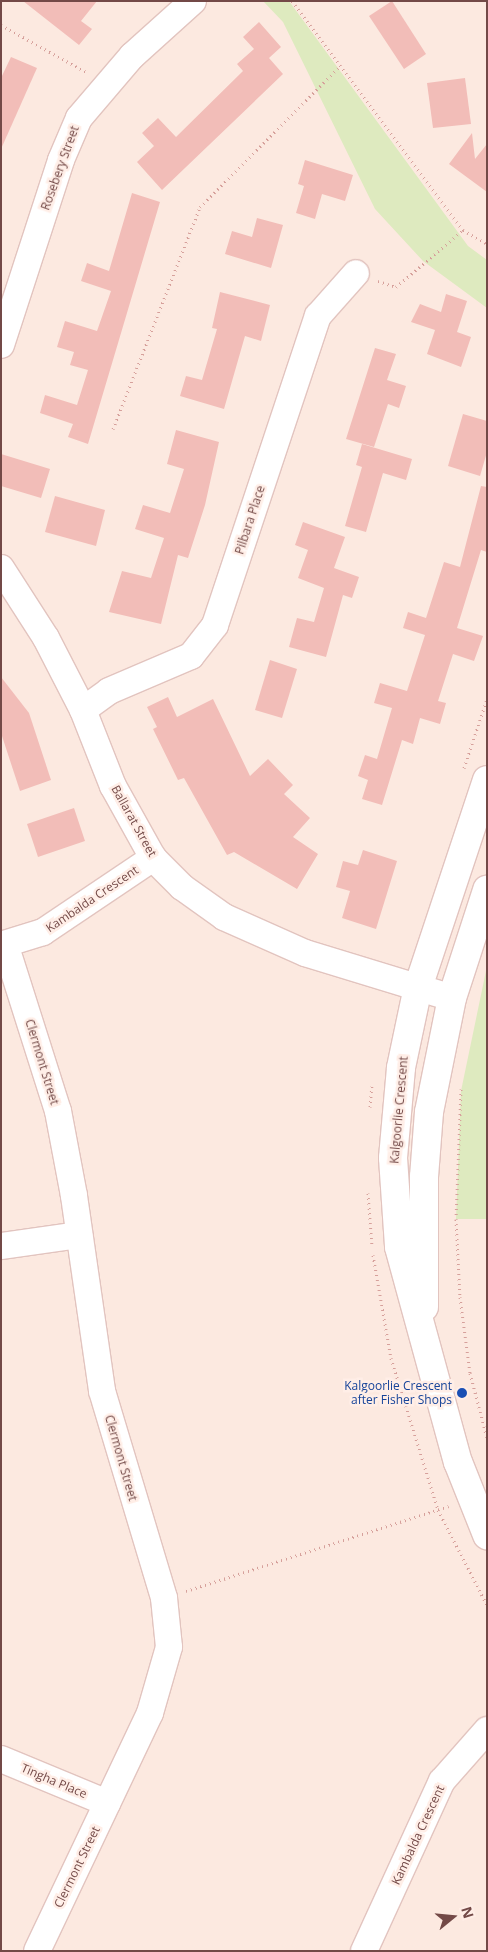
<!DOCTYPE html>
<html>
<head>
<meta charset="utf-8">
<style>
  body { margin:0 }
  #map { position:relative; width:488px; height:1952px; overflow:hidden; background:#fce9e0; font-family:"Open Sans",sans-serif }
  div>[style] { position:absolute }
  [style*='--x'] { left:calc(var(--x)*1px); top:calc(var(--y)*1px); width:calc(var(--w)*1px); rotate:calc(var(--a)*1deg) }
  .green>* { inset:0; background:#deeabf }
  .building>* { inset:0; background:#f2bdb8 }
  .path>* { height:3px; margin-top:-1.5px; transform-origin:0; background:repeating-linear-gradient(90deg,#d6a09b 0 1px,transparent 0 5px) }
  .roads { filter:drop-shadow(1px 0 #e2c4bf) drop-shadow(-1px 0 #e2c4bf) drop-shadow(0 1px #e2c4bf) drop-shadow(0 -1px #e2c4bf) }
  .minor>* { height:26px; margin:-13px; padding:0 13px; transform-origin:13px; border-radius:13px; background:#fff }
  .tertiary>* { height:28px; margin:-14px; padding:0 14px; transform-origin:14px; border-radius:14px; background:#fff }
  .dots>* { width:14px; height:14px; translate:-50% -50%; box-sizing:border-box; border:2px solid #ffeee7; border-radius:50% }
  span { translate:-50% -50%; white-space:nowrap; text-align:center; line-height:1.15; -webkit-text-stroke:5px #ffeee7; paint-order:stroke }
  .street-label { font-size:12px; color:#734947 }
  .transit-label { font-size:12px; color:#164399 }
  .right { translate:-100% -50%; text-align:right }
  .frame { position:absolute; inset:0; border:2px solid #734947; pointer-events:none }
  .north { position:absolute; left:428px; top:1892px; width:50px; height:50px; -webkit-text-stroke:4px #ffeee7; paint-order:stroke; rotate:73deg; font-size:14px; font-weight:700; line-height:20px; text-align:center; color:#734947 }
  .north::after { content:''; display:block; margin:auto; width:18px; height:22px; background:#734947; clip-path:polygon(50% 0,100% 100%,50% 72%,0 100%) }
</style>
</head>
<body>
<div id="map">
  <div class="green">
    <div style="clip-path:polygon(263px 1px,289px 1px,468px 246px,487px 260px,487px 308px,423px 261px,375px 209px,283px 22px)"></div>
    <div style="clip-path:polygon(487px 966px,487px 1219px,456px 1219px,461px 1091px)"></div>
  </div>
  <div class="building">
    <div style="clip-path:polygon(23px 1px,97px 1px,81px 21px,92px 29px,79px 45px)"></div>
    <div style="clip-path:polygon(392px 1px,426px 54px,404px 69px,369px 16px)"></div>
    <div style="clip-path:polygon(259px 22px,281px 47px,269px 58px,283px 74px,162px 190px,137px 162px,154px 146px,142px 133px,158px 118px,176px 137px,243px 71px,237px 64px,254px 49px,243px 37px)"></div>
    <div style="clip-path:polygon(11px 57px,37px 68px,1px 149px,1px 78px)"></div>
    <div style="clip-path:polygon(465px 78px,471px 124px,433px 128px,427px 83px)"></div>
    <div style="clip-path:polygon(472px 133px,475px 159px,487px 144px,487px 192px,449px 164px)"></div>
    <div style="clip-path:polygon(305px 160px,353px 175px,345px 201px,322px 194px,315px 219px,296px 213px,304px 186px,298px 184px)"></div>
    <div style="clip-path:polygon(132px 193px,160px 202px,88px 444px,68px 437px,73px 424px,40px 413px,45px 395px,77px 405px,88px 370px,70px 365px,74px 352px,57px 347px,65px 321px,97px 331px,111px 291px,81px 281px,87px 263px,109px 271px)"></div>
    <div style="clip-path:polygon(257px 218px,283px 225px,271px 268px,225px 254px,232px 231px,252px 237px)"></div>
    <div style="clip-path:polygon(220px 292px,270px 305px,261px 341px,245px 336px,224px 409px,180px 396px,186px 376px,202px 380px,217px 329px,212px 328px)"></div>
    <div style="clip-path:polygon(446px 294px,467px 301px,457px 332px,471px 337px,461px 367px,427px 354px,435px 330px,411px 322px,420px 304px,441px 312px)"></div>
    <div style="clip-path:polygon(375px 348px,396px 354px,387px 380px,406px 386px,399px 408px,388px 404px,374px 447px,346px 439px)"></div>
    <div style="clip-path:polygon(463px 414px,487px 421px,487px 452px,480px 476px,448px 466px)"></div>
    <div style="clip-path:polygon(176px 430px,219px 442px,205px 505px,188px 558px,178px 555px,161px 624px,109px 612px,122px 571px,151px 578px,164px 538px,135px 529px,143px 505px,170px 513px,184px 469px,167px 464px)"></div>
    <div style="clip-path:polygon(362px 444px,412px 459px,406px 480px,383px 473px,366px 532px,345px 526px,362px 467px,356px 465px)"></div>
    <div style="clip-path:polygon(1px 454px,50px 469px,41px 498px,1px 486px)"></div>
    <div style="clip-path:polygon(481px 486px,487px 487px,487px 552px,481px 550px,457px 628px,483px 636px,474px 661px,453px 654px,438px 701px,446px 703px,440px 724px,420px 718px,413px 744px,402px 740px,382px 805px,362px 799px,368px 780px,358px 776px,365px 755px,377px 759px,392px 708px,374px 703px,380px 683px,407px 691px,425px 635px,403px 628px,408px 612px,426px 618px,444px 562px,460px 567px)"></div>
    <div style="clip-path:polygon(55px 496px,105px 510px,96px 546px,45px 532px)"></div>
    <div style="clip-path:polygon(303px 522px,345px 537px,334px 568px,359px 577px,352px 598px,343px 595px,326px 657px,289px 647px,297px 618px,314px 622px,324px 588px,298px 578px,308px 550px,295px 545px)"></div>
    <div style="clip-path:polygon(270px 660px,297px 669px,282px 718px,255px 710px)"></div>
    <div style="clip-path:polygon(1px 677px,29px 713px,51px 780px,20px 791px,1px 733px)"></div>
    <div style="clip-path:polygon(168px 697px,177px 717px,213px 699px,250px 776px,268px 759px,293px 785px,284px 794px,310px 818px,293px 837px,318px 854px,297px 889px,234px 852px,227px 855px,184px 778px,178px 780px,153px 729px,157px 727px,147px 707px)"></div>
    <div style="clip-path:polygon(74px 808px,85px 841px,38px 857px,27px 824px)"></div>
    <div style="clip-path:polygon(363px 850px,397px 861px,376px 929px,342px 918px,350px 891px,336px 887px,343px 861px,358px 865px)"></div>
  </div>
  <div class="path">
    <div style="--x:292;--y:1;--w:286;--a:53.3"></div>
    <div style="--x:463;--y:230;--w:28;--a:30"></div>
    <div style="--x:1;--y:25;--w:97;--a:28.9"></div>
    <div style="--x:378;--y:281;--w:19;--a:18"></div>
    <div style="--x:396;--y:287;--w:88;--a:-40.4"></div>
    <div style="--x:113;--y:429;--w:238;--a:-68.6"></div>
    <div style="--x:200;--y:207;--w:200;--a:-45.2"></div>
    <div style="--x:464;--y:768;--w:73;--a:-71.6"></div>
    <div style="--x:461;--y:1089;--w:130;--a:92.2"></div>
    <div style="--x:456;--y:1219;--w:78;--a:87.1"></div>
    <div style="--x:460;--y:1297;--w:77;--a:82.5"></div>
    <div style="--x:470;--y:1373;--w:67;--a:75.3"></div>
    <div style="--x:370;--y:1107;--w:21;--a:-85"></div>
    <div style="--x:368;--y:1193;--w:53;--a:85.7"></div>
    <div style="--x:373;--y:1255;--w:105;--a:80.1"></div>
    <div style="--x:391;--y:1358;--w:159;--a:72.8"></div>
    <div style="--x:438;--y:1510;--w:107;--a:62.7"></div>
    <div style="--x:186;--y:1591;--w:276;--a:-17.9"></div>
  </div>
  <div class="roads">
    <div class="minor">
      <div style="--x:1;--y:345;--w:194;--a:-72"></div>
      <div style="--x:61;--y:160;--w:46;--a:-66.8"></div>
      <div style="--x:79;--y:118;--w:82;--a:-49.5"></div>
      <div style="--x:132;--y:56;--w:82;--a:-42"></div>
      <div style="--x:1;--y:568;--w:83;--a:57.3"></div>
      <div style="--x:46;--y:638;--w:81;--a:62.8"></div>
      <div style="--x:83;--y:710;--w:82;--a:68.5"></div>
      <div style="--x:113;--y:786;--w:82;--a:60.9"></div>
      <div style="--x:153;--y:858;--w:41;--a:45"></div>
      <div style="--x:182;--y:887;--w:52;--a:35.5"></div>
      <div style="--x:224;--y:917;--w:89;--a:24"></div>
      <div style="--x:305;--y:953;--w:154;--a:17"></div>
      <div style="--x:83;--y:710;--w:32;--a:-36"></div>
      <div style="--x:109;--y:691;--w:89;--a:-23.1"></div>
      <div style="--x:191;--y:656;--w:39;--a:-52"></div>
      <div style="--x:215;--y:625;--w:326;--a:-71.6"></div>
      <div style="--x:318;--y:316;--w:57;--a:-48.5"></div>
      <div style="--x:5;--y:944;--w:175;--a:72.4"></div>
      <div style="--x:58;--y:1111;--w:86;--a:79.3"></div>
      <div style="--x:74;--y:1196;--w:197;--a:81.8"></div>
      <div style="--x:102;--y:1391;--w:216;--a:73.3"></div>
      <div style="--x:164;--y:1598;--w:49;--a:84.2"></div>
      <div style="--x:169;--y:1647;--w:69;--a:106.1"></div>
      <div style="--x:150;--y:1713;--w:263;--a:115.4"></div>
      <div style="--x:1;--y:945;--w:44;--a:-17.2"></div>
      <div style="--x:43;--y:932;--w:133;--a:-33.9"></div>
      <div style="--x:1;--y:1246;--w:79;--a:-8"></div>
      <div style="--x:1;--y:1759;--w:115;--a:22.5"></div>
      <div style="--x:364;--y:1951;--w:187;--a:-65.4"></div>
      <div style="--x:442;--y:1781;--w:68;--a:-48.6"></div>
    </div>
    <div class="tertiary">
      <div style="--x:487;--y:780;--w:218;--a:108.4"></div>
      <div style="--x:418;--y:987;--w:83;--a:101.9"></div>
      <div style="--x:401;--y:1068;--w:90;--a:95.1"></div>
      <div style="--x:393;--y:1158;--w:89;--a:86.1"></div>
      <div style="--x:399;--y:1247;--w:223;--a:74.7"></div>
      <div style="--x:458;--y:1462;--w:79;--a:68.3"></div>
      <div style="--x:424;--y:1307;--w:130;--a:-90"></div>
      <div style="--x:424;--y:1177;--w:65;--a:-85.6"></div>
      <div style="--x:429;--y:1112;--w:116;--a:-78.6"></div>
      <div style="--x:452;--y:998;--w:114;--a:-72"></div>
    </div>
  </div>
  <div class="dots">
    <div style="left:462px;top:1393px;background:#1a4fb4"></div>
  </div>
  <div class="street-label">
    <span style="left:60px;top:168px;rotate:-70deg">Rosebery Street</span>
    <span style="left:250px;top:520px;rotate:-72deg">Pilbara Place</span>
    <span style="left:134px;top:821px;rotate:61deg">Ballarat Street</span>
    <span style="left:92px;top:899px;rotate:-34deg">Kambalda Crescent</span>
    <span style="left:42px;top:1062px;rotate:73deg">Clermont Street</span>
    <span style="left:399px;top:1110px;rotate:-85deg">Kalgoorlie Crescent</span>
    <span style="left:121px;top:1458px;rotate:74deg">Clermont Street</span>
    <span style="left:54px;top:1781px;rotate:23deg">Tingha Place</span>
    <span style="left:418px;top:1835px;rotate:-65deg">Kambalda Crescent</span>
    <span style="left:77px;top:1867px;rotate:-64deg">Clermont Street</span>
  </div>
  <div class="transit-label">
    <span class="right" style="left:452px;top:1393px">Kalgoorlie Crescent<br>after Fisher Shops</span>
  </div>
  <div class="frame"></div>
  <div class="north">N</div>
</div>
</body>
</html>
